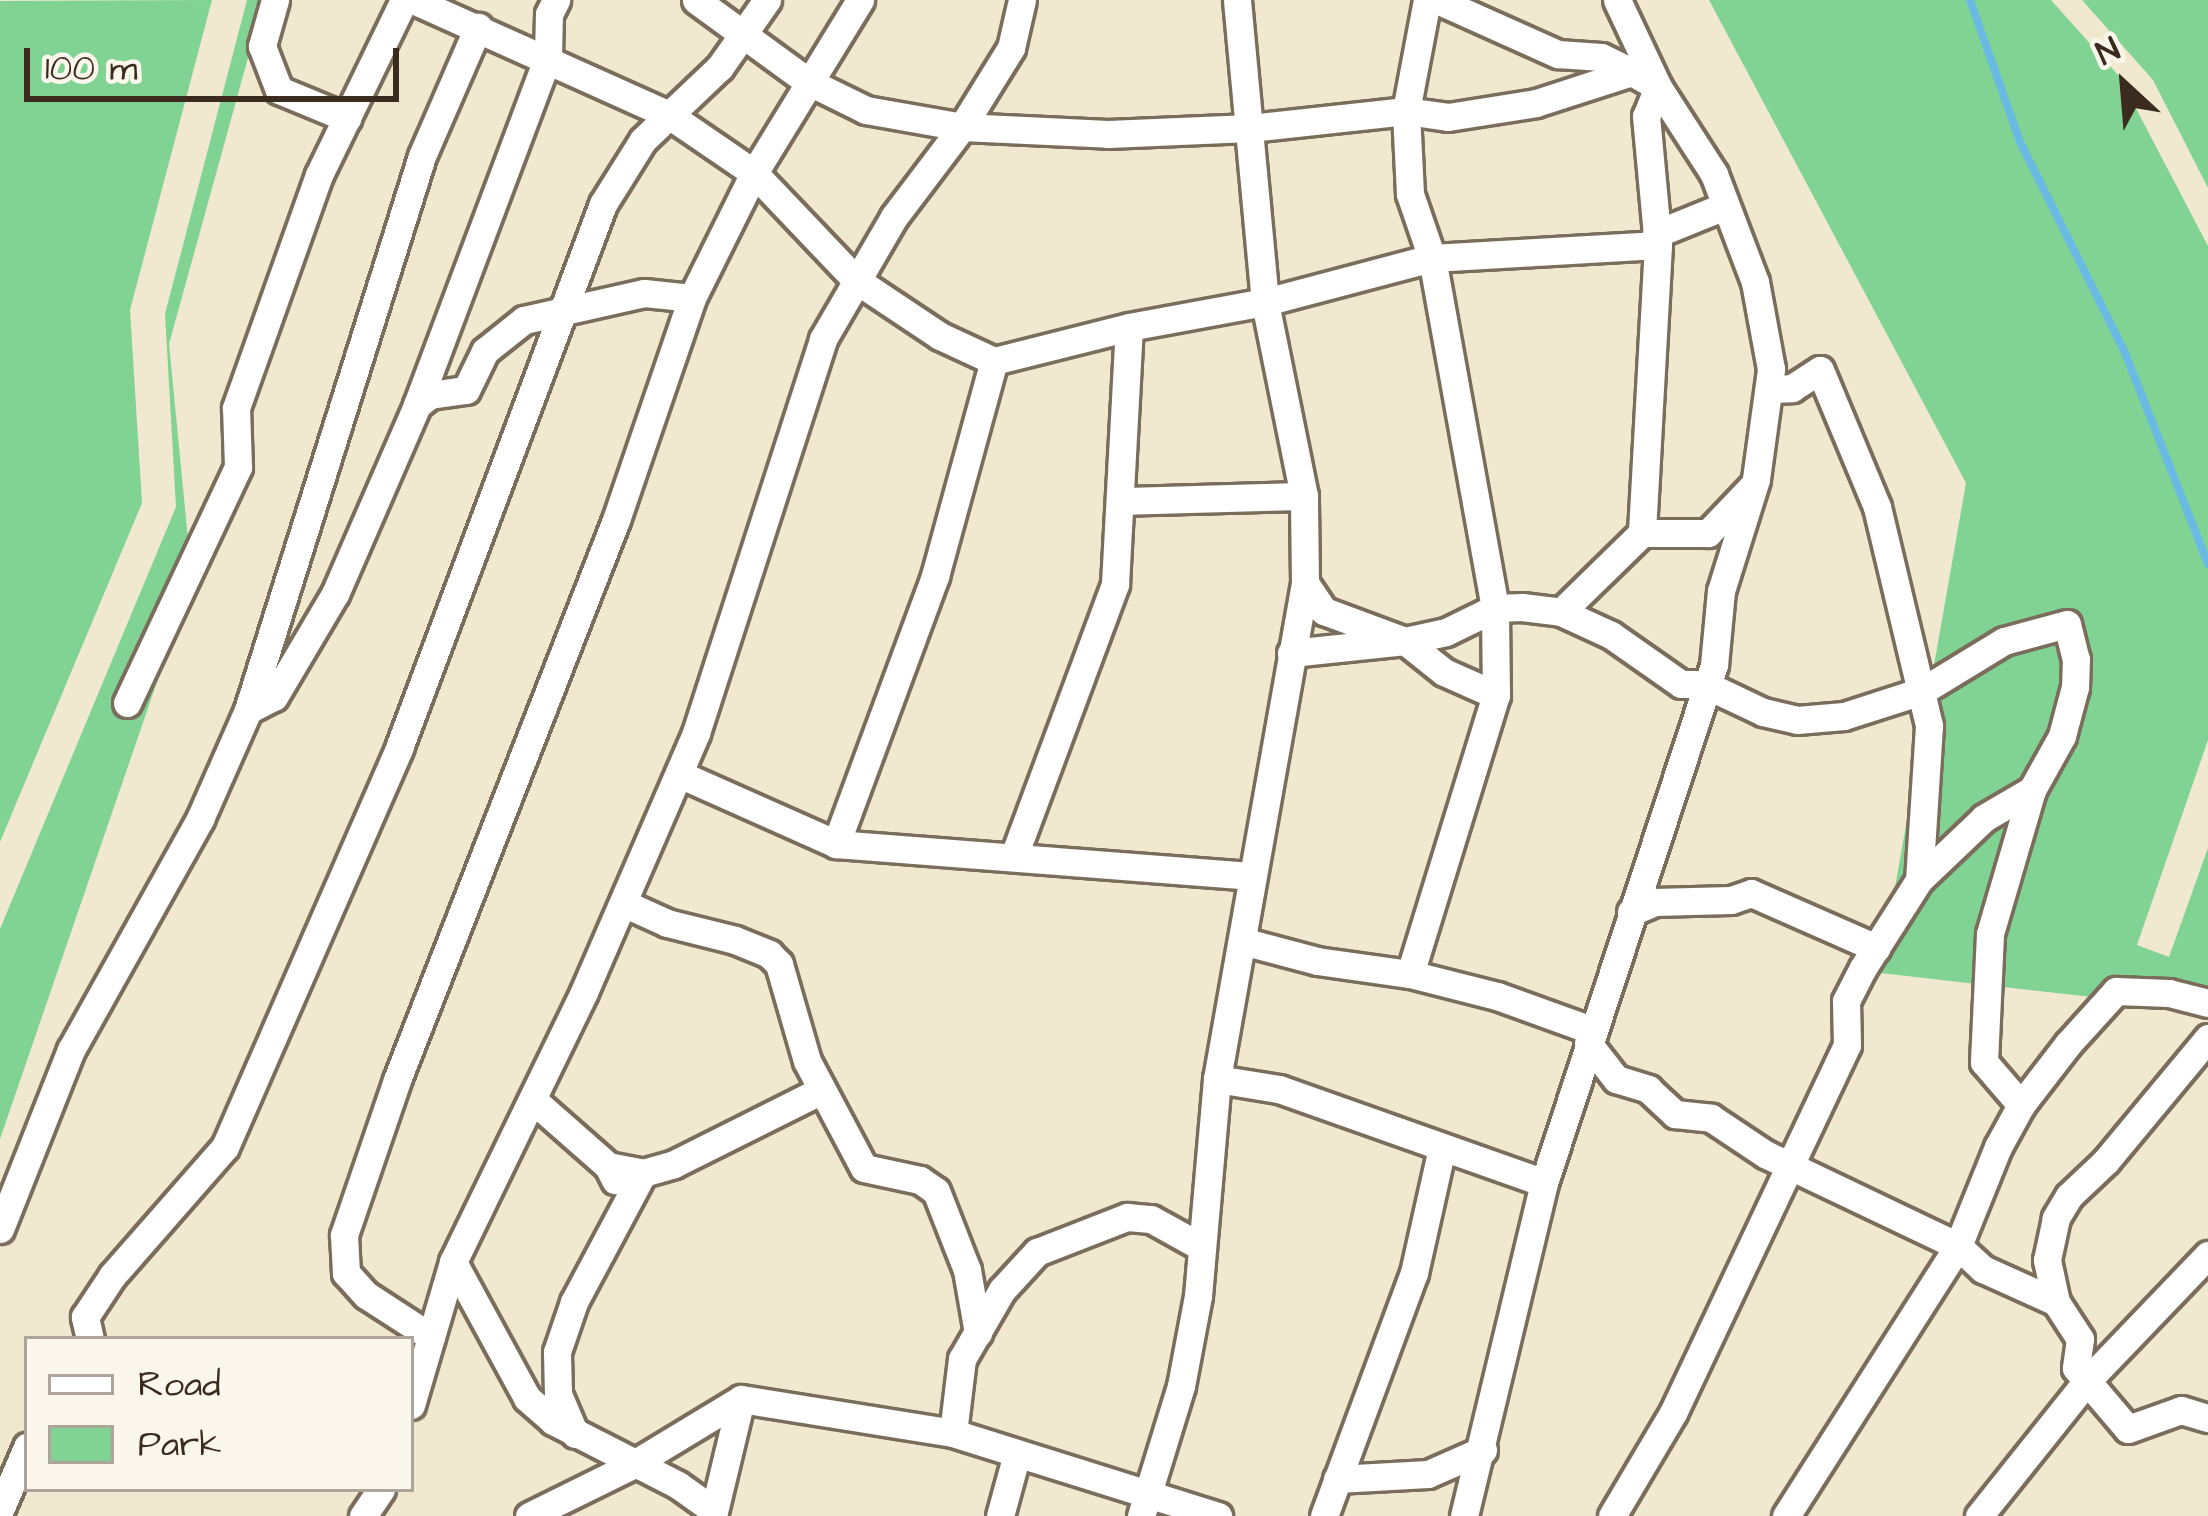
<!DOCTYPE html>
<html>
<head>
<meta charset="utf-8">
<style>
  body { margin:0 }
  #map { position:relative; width:2208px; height:1516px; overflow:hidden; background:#f0e9cf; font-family:"Architects Daughter",sans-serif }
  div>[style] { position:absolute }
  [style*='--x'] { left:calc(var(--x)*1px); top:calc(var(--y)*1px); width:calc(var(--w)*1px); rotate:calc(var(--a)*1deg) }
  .green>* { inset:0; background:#81d394 }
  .stream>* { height:8px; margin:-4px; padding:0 4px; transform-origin:4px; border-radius:4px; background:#69bbe4 }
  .roads { filter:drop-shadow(3px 0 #7a6d5c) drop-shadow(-3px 0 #7a6d5c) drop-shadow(0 3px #7a6d5c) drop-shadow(0 -3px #7a6d5c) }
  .street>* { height:27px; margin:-13.5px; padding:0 13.5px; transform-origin:13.5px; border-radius:13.5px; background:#fff }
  span { translate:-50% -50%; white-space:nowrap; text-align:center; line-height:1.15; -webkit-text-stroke:9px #fbf7ec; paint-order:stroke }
  .legend { position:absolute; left:24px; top:1336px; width:390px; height:156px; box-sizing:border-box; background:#fbf7ec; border:3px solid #aea59a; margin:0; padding:15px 21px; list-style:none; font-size:36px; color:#3b2a1e }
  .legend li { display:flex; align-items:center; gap:24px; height:60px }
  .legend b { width:60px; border:3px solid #aea59a }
  .north { position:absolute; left:2064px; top:24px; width:120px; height:120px; -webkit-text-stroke:9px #fbf7ec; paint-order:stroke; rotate:334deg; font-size:33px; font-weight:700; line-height:48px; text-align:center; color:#3b2a1e }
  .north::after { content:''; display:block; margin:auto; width:42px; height:54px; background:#3b2a1e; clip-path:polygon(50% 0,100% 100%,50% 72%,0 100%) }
  .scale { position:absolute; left:24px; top:48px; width:375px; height:54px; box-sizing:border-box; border:6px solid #3b2a1e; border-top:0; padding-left:15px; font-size:36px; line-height:42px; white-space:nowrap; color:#3b2a1e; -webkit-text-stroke:9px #fbf7ec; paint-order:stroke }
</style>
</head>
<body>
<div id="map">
  <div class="green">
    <div style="clip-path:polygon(212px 0,130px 310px,142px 503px,0 842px,0 1px)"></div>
    <div style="clip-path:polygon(247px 0,264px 0,169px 344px,192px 580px,0 1139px,0 929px,176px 507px,165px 314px)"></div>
    <div style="clip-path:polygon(1709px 0,2051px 0,2119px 76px,2208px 246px,2208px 740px,2137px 945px,2169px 957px,2208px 848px,2208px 988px,2190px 1008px,1880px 973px,1966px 483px)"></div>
    <div style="clip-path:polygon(2082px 0,2208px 0,2208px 188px,2153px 80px)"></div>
  </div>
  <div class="stream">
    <div style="--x:1970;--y:0;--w:151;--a:70.6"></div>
    <div style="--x:2020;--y:142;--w:236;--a:63.5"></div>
    <div style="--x:2125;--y:353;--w:227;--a:68.5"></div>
  </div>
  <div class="roads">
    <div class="street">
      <div style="--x:275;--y:0;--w:48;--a:105.8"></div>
      <div style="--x:262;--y:46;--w:47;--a:68.9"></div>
      <div style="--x:279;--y:90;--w:74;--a:22.4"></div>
      <div style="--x:413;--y:0;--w:281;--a:24.2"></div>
      <div style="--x:669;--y:115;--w:103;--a:34.3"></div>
      <div style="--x:754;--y:173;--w:148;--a:46.4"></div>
      <div style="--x:856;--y:280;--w:101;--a:33.7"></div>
      <div style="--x:940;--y:336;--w:60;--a:24.8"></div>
      <div style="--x:994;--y:361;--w:139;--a:-14.1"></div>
      <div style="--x:1129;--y:327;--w:138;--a:-10.4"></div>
      <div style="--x:1265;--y:302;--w:173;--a:-14.8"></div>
      <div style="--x:1432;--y:258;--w:226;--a:-3.3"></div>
      <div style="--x:696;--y:0;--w:137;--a:36.1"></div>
      <div style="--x:807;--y:81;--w:66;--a:26.2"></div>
      <div style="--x:866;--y:110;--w:97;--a:10"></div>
      <div style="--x:962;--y:127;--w:146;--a:2.7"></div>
      <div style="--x:1108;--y:134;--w:142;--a:-2.4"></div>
      <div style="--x:1250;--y:128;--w:157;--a:-6.2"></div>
      <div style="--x:1406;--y:111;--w:42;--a:8.1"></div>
      <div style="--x:1448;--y:117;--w:89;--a:-9"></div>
      <div style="--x:1536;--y:103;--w:101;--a:-17.9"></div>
      <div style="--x:1632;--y:72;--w:30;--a:30"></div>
      <div style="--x:1658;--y:87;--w:31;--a:112"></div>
      <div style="--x:1646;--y:116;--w:130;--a:84.7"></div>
      <div style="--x:1658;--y:245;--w:288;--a:93.2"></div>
      <div style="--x:1642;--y:533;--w:113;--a:135.7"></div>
      <div style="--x:1437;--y:0;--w:133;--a:24.1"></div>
      <div style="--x:1558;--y:54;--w:43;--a:4"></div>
      <div style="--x:1601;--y:57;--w:34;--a:26"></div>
      <div style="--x:1656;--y:234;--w:74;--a:-22.1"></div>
      <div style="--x:1769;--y:389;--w:23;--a:-2"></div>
      <div style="--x:1792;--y:388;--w:33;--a:-33"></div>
      <div style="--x:1820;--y:370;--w:148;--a:67.4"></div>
      <div style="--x:1877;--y:507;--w:225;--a:76.6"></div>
      <div style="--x:1929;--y:726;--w:154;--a:93.7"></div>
      <div style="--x:417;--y:405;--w:372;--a:-69.4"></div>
      <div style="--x:548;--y:57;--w:43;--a:-88.7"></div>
      <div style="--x:549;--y:14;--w:16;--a:-63"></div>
      <div style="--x:1122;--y:501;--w:182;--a:-1.6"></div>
      <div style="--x:1642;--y:533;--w:66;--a:0"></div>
      <div style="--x:1708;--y:533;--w:62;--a:-46.3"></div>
      <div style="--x:1305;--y:583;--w:34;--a:56"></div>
      <div style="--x:1324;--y:611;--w:86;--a:20.3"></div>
      <div style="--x:1405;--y:641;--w:50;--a:38.5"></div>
      <div style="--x:1444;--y:672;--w:57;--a:23.9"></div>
      <div style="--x:1291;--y:653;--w:115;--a:-6"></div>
      <div style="--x:1405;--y:641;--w:42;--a:-12.4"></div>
      <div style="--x:1446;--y:632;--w:55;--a:-26.1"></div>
      <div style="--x:1495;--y:608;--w:27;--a:-2"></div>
      <div style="--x:1522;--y:607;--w:39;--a:7"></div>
      <div style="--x:1561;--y:612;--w:55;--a:24.7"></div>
      <div style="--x:1611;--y:635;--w:85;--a:35"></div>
      <div style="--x:1681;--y:684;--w:23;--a:0"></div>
      <div style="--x:1704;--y:684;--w:65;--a:25.4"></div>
      <div style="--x:1763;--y:712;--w:35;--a:13"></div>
      <div style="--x:1797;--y:720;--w:47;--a:-4.9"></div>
      <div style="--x:1844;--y:716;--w:82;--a:-17.8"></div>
      <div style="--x:1922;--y:691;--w:96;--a:-31.4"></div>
      <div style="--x:2004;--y:641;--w:65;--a:-15.1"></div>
      <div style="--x:2067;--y:624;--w:36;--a:76"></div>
      <div style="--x:2076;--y:659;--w:28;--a:92"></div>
      <div style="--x:2075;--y:687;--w:51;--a:104.9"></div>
      <div style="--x:2062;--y:736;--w:62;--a:119.1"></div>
      <div style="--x:2032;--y:790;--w:150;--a:106.3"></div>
      <div style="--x:1990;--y:934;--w:128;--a:92.7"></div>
      <div style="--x:1984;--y:1062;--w:57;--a:49.3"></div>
      <div style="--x:127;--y:703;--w:261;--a:-64.8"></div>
      <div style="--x:238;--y:467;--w:59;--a:-91.9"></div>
      <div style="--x:236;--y:408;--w:247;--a:-70.4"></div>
      <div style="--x:319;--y:175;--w:195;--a:-64.1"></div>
      <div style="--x:248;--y:710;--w:29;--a:-27"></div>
      <div style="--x:274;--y:697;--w:120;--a:-59.4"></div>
      <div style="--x:335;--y:594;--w:206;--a:-66.5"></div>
      <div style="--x:417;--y:405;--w:16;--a:-38"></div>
      <div style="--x:430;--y:395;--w:36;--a:-8"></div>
      <div style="--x:466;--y:390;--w:43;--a:-64"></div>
      <div style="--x:485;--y:351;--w:50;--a:-38.5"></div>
      <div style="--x:524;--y:320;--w:123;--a:-12.7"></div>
      <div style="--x:644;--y:293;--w:48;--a:5.9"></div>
      <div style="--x:679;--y:774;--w:172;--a:24"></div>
      <div style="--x:836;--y:844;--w:415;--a:4.4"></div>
      <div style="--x:836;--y:844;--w:286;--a:-69.7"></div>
      <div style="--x:935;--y:576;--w:223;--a:-74.7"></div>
      <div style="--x:1014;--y:856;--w:290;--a:-69.6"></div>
      <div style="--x:1115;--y:584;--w:257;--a:-86.9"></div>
      <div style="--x:623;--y:903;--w:48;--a:24.4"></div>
      <div style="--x:667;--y:923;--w:70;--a:14"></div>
      <div style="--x:735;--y:940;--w:37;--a:22"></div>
      <div style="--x:769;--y:954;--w:14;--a:45"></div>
      <div style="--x:779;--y:964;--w:101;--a:73.9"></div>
      <div style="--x:807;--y:1061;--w:121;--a:62"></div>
      <div style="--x:864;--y:1168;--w:57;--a:12.1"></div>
      <div style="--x:920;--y:1180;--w:19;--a:35"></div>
      <div style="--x:936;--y:1191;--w:85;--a:68.6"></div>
      <div style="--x:967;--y:1270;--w:64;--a:80.1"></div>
      <div style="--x:1631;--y:912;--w:25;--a:-23"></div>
      <div style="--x:1654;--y:902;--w:77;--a:-1.5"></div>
      <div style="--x:1731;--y:900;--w:21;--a:-19"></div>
      <div style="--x:1751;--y:893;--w:137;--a:23.7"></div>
      <div style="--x:1242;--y:941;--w:78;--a:14.9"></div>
      <div style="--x:1317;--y:961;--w:94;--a:8"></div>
      <div style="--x:1410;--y:974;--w:90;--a:14.2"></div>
      <div style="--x:1497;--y:996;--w:100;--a:19.9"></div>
      <div style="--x:1410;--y:974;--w:292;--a:-72.9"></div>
      <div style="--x:1496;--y:695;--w:87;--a:-90.7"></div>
      <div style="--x:1495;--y:608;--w:356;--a:-100.2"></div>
      <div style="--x:1432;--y:258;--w:68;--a:-109"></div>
      <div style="--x:1410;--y:194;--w:83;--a:-92.8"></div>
      <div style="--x:1406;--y:111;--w:113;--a:-79.3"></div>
      <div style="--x:2208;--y:1038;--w:160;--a:129.7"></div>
      <div style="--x:2106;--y:1161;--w:51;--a:136.6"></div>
      <div style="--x:2069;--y:1196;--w:26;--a:121"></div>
      <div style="--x:2056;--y:1218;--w:43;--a:102.1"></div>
      <div style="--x:2047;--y:1260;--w:43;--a:77.9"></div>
      <div style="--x:2056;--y:1302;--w:44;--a:57"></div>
      <div style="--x:2080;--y:1339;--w:29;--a:98"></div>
      <div style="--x:2076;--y:1368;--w:80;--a:49.6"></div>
      <div style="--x:2128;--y:1429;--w:56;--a:-19.7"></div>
      <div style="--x:2181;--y:1410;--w:28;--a:17"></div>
      <div style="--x:1588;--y:1043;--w:46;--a:52.1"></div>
      <div style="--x:1616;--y:1079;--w:34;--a:17"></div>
      <div style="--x:1648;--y:1089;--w:37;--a:43"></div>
      <div style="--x:1675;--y:1114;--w:36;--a:6"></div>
      <div style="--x:1711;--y:1118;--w:65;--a:33.7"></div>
      <div style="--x:1765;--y:1154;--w:214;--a:25.5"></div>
      <div style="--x:1958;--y:1246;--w:34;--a:43"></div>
      <div style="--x:1983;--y:1269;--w:80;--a:24.3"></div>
      <div style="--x:1217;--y:1079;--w:63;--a:9.2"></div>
      <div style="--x:1279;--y:1089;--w:281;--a:19.5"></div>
      <div style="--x:533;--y:1100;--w:100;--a:41.3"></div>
      <div style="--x:608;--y:1166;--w:16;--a:63"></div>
      <div style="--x:608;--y:1166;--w:36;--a:11"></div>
      <div style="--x:643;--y:1173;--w:32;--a:-16"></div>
      <div style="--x:674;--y:1164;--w:165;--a:-26.6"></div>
      <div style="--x:0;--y:1229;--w:193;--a:-68.4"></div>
      <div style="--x:71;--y:1050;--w:265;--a:-60.8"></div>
      <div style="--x:200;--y:819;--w:119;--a:-66.2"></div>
      <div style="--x:248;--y:710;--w:581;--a:-72.56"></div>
      <div style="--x:422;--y:156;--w:141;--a:-66.5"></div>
      <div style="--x:453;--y:1262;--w:155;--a:61.4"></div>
      <div style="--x:527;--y:1398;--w:35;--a:41"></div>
      <div style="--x:553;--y:1421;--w:140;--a:27.1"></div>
      <div style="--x:678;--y:1485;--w:43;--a:35.5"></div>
      <div style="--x:431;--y:1337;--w:77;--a:-147.1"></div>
      <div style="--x:366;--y:1295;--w:30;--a:-132"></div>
      <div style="--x:346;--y:1273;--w:38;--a:-93"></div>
      <div style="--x:344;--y:1235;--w:164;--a:-71.1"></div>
      <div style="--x:397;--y:1080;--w:601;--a:-68.64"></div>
      <div style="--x:616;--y:520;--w:235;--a:-71.1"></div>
      <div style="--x:692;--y:298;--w:140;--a:-63.6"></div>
      <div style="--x:754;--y:173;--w:203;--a:-58.5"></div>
      <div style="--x:90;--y:1339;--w:23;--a:-103"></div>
      <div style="--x:85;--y:1317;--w:49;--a:-56.6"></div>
      <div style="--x:112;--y:1276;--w:171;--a:-48.8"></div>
      <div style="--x:225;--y:1147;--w:435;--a:-66.4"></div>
      <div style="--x:399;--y:748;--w:581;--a:-69.44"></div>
      <div style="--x:603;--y:204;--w:75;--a:-58"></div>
      <div style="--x:643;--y:140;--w:106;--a:-43.5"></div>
      <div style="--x:720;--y:67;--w:82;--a:-55"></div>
      <div style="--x:411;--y:1405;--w:149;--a:-73.6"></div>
      <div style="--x:453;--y:1262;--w:300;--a:-64.1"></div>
      <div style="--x:584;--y:992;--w:282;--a:-66.6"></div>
      <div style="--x:696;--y:733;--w:414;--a:-72.1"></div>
      <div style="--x:823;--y:339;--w:141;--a:-59.8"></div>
      <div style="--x:894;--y:217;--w:113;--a:-52.9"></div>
      <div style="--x:962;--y:127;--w:93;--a:-58.2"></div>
      <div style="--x:1011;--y:48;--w:49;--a:-77.1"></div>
      <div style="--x:953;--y:1433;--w:75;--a:-83.1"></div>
      <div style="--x:962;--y:1359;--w:80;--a:-59.9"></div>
      <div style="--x:1002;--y:1290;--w:52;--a:-47.4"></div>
      <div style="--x:1037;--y:1252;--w:97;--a:-21.3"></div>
      <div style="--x:1127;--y:1217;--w:24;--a:5"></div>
      <div style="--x:1151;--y:1219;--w:54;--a:29"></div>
      <div style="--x:575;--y:1434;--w:43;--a:-113"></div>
      <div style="--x:558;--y:1394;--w:42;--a:-91.4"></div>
      <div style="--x:557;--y:1352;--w:53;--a:-71.2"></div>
      <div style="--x:574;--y:1302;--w:146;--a:-61.9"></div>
      <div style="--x:1337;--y:1479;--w:91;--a:-3.1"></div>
      <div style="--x:1428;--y:1474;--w:60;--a:-23.6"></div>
      <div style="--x:0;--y:1510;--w:69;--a:-66.8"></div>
      <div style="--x:363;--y:1516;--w:32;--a:-56"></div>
      <div style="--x:529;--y:1516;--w:115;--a:-26.3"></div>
      <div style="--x:632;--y:1465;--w:127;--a:-31.2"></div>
      <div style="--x:741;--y:1399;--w:215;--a:9.1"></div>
      <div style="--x:953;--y:1433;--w:278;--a:17.4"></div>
      <div style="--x:713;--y:1516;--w:120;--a:-76.5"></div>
      <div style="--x:1000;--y:1516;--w:64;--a:-74.7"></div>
      <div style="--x:1141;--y:1516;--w:136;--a:-72.9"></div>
      <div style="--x:1181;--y:1386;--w:92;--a:-79.3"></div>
      <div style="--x:1198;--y:1296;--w:218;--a:-85"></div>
      <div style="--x:1217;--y:1079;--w:504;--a:-79.94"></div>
      <div style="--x:1305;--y:583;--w:87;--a:-90.7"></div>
      <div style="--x:1304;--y:496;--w:198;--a:-101.4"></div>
      <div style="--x:1265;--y:302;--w:303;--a:-95.3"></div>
      <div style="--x:1324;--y:1516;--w:259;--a:-69.7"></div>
      <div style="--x:1414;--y:1273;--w:128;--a:-77.4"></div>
      <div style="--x:1464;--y:1516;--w:342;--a:-76.5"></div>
      <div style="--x:1544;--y:1183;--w:545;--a:-71.83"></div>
      <div style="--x:1714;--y:665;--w:74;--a:-84.6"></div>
      <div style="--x:1721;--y:591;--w:117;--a:-72.6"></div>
      <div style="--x:1756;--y:479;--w:111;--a:-82.2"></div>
      <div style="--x:1771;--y:369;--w:88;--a:-100.4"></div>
      <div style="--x:1755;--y:282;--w:116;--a:-110.8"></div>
      <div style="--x:1714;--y:174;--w:103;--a:-122.8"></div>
      <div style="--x:1658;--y:87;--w:96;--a:-115.2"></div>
      <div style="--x:1612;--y:1516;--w:120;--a:-59.4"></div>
      <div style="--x:1673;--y:1413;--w:407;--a:-64.7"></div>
      <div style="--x:1847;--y:1045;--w:44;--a:-91.3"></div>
      <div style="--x:1846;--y:1001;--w:37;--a:-63"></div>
      <div style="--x:1863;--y:968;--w:104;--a:-57.5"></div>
      <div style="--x:1919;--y:880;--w:90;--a:-43.6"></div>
      <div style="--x:1984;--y:818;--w:56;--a:-30.3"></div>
      <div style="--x:1786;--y:1516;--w:320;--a:-57.5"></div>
      <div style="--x:1958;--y:1246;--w:107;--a:-68"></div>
      <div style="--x:1998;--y:1147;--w:48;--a:-61.3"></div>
      <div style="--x:2021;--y:1105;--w:77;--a:-52.4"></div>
      <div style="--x:2068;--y:1044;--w:72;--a:-47.8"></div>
      <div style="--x:2116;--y:991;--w:53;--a:2.2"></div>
      <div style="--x:2169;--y:993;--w:40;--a:14.4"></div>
      <div style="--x:1979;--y:1516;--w:171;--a:-51.4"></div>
      <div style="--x:2086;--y:1382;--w:176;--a:-46.2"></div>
    </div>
  </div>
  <ul class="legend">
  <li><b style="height:15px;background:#fff"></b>Road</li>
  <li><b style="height:33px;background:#81d394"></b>Park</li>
  </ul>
  <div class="north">N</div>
  <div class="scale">100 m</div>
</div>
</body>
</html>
